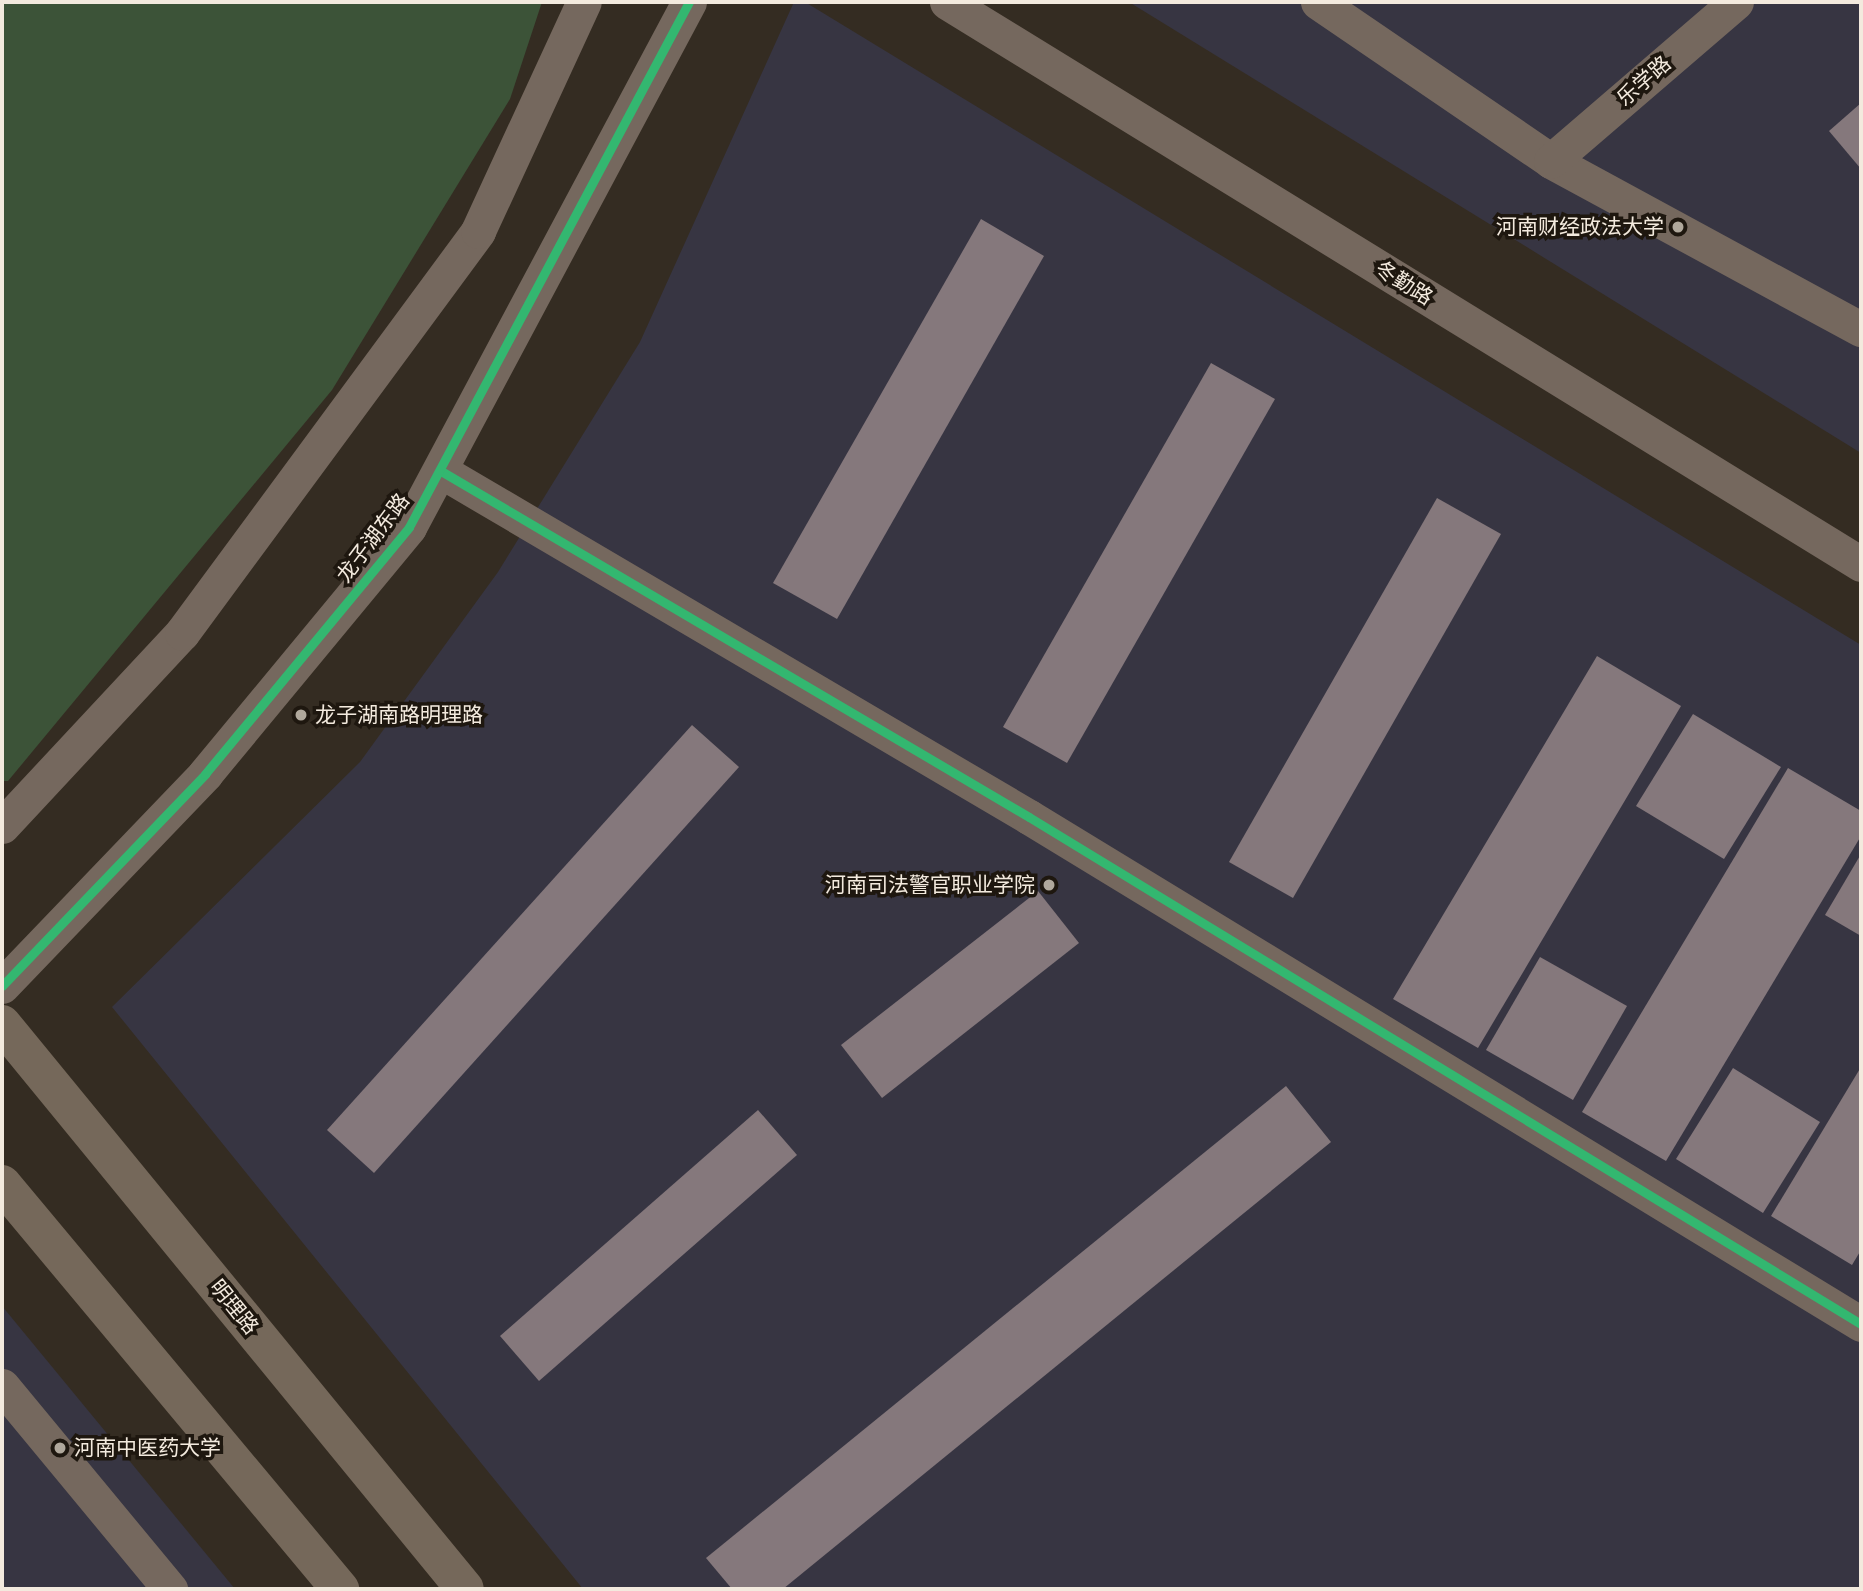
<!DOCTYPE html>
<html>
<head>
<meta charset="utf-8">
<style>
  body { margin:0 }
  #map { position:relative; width:1863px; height:1591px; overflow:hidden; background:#342c22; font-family:Arial,"Noto Sans SC",sans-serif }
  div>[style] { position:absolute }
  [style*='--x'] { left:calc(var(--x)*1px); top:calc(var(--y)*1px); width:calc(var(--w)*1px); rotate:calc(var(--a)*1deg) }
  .education>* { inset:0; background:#373542 }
  .green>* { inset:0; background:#3c5338 }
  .building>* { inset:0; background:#85787c }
  .minor>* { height:35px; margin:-17.5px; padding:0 17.5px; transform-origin:17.5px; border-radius:17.5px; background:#75685e }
  .major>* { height:38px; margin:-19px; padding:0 19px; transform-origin:19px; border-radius:19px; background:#75685a }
  .cycleway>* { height:9px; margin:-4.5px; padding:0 4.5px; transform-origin:4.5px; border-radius:4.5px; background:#33b770 }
  .dots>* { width:19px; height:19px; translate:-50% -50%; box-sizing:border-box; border:4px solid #1e170f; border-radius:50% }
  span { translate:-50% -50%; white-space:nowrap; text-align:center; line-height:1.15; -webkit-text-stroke:7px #1e170f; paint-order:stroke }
  .street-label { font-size:21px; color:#f3eade }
  .poi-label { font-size:21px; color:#f3eade }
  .right { translate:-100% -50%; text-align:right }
  .left { translate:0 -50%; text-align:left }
  .frame { position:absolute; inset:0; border:4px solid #f3eade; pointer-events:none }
</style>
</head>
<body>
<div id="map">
  <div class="education">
    <div style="clip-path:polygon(794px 2px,805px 2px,1861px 645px,1861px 1589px,583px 1589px,112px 1007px,360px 762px,498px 572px,640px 342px)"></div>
    <div style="clip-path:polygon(1129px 2px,1861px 2px,1861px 453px)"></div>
    <div style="clip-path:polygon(2px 1306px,235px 1589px,2px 1589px)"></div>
  </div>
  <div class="green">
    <div style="clip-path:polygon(2px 2px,542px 2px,510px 99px,332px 390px,8px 781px,2px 781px)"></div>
  </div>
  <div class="building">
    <div style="clip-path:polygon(1861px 103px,1861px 169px,1829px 131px)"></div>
    <div style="clip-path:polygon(981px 219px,1044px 256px,837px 619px,773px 583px)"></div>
    <div style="clip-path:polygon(1211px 363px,1275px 399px,1067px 763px,1003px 727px)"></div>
    <div style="clip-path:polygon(1437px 498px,1501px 534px,1293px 898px,1229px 862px)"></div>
    <div style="clip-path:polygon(1597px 656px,1681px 706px,1478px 1048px,1393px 999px)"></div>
    <div style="clip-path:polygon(1693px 714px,1781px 767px,1724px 859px,1636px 806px)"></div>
    <div style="clip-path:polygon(692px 725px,739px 767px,374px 1173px,327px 1130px)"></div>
    <div style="clip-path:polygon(1788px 768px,1861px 811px,1861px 836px,1666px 1161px,1582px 1112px)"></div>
    <div style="clip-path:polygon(1861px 854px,1861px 936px,1825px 915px)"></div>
    <div style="clip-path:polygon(1038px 891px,1079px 943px,882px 1098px,841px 1045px)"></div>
    <div style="clip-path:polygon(1540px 957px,1627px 1006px,1573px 1100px,1486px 1050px)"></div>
    <div style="clip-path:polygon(1861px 1067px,1861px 1250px,1852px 1265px,1771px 1216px)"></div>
    <div style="clip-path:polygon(1733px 1068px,1820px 1122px,1763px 1213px,1676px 1159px)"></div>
    <div style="clip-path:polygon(1286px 1086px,1331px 1142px,783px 1589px,732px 1589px,706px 1558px)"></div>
    <div style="clip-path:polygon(758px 1110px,797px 1155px,539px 1381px,500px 1336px)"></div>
  </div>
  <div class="minor">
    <div style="--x:947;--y:2;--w:1073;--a:31.59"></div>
    <div style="--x:1318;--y:2;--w:282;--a:34.3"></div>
    <div style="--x:1551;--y:161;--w:353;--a:28.5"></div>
    <div style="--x:1551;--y:161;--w:244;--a:-40.7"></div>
    <div style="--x:441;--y:471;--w:682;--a:30.47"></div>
    <div style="--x:1029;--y:817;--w:974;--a:31.36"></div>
    <div style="--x:2;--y:826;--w:264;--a:-47"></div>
    <div style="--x:182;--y:633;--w:499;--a:-53.6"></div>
    <div style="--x:478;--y:231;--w:252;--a:-65.2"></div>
    <div style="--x:2;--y:986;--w:294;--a:-46.2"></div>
    <div style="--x:205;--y:774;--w:320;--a:-50.4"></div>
    <div style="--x:409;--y:527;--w:595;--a:-61.93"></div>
    <div style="--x:2;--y:1386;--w:264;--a:50.4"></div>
  </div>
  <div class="major">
    <div style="--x:2;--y:1024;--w:730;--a:50.67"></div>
    <div style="--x:2;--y:1184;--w:528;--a:50.15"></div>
  </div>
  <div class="cycleway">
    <div style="--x:441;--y:471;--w:682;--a:30.47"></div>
    <div style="--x:1029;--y:817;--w:974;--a:31.36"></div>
    <div style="--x:2;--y:986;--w:294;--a:-46.2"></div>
    <div style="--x:205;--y:774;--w:320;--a:-50.4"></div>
    <div style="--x:409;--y:527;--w:595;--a:-61.93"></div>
  </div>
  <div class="dots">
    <div style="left:1678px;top:227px;background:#b0a89c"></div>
    <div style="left:301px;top:715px;background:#b0a89c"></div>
    <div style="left:1049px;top:885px;background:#b0a89c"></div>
    <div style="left:60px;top:1448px;background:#b0a89c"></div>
  </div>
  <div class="street-label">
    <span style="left:1644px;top:81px;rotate:-41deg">乐学路</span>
    <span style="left:1404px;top:283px;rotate:32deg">冬勤路</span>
    <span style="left:373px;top:538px;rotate:-53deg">龙子湖东路</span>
    <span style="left:234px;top:1307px;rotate:51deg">明理路</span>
  </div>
  <div class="poi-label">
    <span class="right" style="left:1664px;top:227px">河南财经政法大学</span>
    <span class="left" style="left:315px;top:715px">龙子湖南路明理路</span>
    <span class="right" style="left:1035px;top:885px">河南司法警官职业学院</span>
    <span class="left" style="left:74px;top:1448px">河南中医药大学</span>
  </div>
  <div class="frame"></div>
</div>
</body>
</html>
